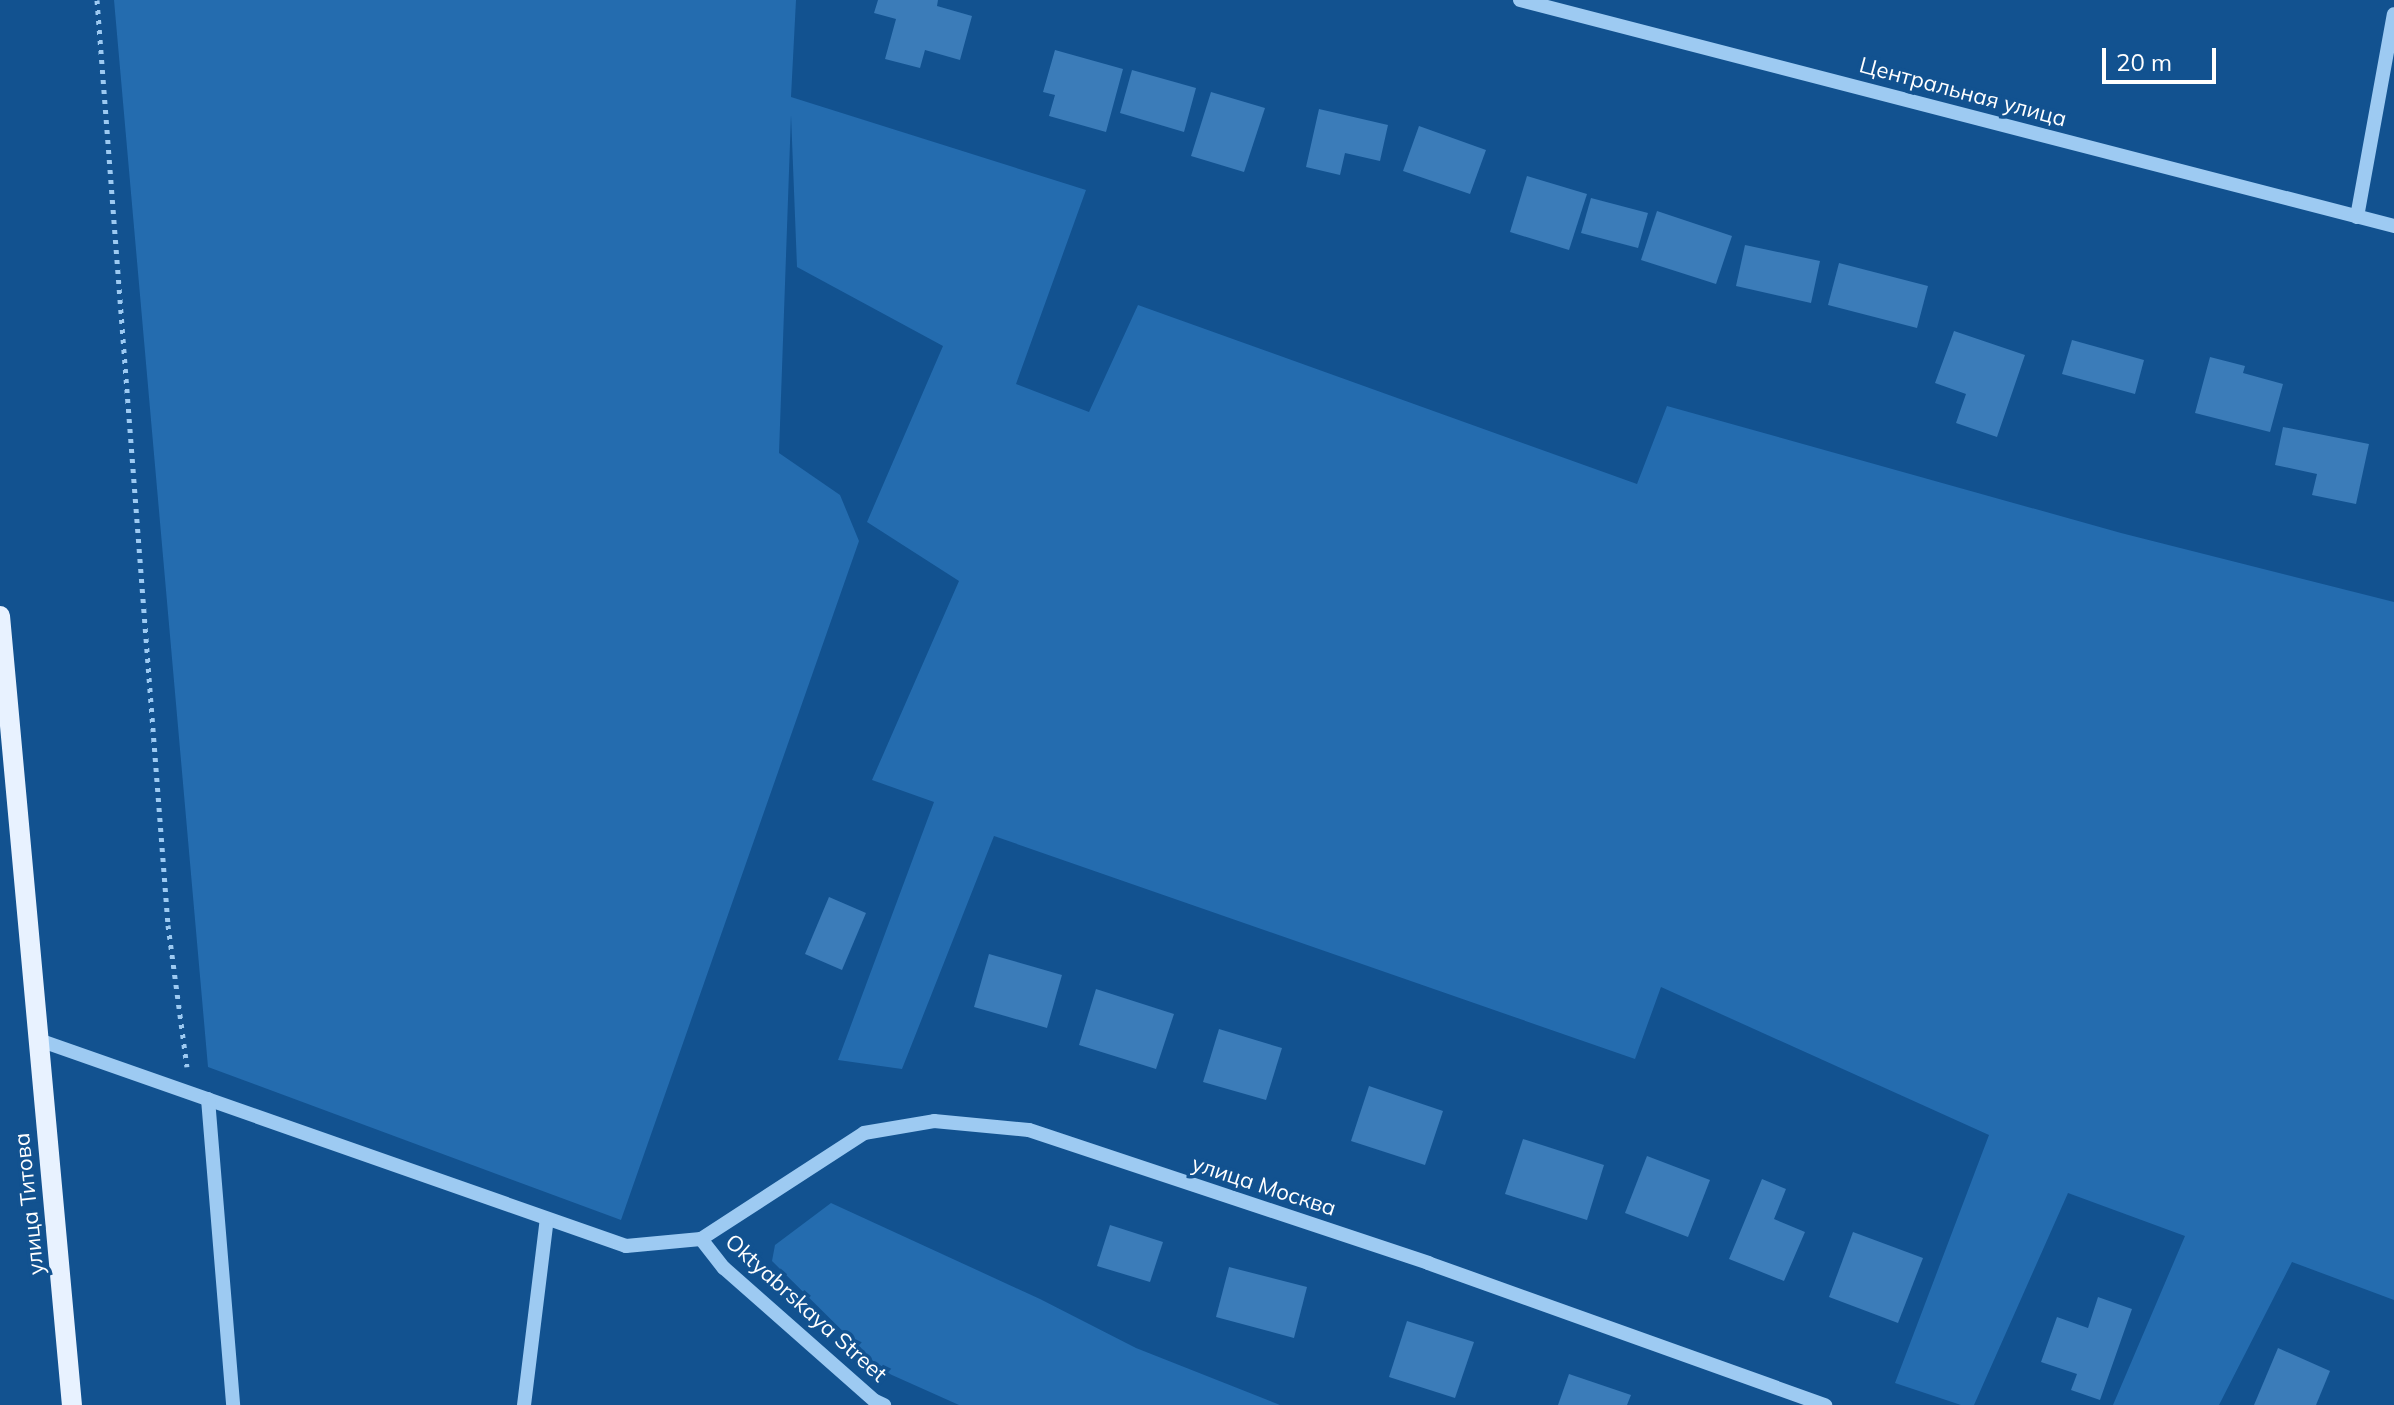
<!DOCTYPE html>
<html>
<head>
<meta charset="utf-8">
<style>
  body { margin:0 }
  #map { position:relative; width:2394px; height:1405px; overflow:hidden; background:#125290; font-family:Mulish,sans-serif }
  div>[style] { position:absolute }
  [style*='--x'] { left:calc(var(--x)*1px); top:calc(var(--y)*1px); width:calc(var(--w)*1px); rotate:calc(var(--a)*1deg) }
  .green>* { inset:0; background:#246caf }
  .building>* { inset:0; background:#3b7cb9 }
  .path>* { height:5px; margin-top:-2.5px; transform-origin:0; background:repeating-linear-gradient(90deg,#9dcaf2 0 4px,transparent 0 10px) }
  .minor>* { height:14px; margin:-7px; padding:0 7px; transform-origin:7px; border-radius:7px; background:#9dcaf2 }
  .major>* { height:20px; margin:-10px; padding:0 10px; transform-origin:10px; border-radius:10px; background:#e8f2ff }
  span { translate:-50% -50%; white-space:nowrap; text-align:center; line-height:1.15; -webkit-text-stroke:7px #125290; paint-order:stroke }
  .street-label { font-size:22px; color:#fff }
  .scale { position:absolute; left:2102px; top:48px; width:114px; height:36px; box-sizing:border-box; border:4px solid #fff; border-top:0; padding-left:10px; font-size:24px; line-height:28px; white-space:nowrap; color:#fff; -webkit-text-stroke:6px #125290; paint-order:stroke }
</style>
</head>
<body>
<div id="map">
  <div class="green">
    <div style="clip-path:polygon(114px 0,796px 0,791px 97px,1086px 190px,1016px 384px,1089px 412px,1138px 305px,1637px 484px,1667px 406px,2121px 533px,2394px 602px,2394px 1300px,2292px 1262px,2219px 1405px,2113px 1405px,2185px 1236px,2068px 1193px,1974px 1405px,1961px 1405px,1895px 1383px,1989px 1135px,1661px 987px,1635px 1059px,994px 836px,902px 1069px,838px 1060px,934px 802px,872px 780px,959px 581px,867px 522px,943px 346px,797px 267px,791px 115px,779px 453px,840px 495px,859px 541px,621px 1220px,208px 1067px)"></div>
    <div style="clip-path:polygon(831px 1203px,1040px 1299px,1136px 1348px,1280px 1405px,959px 1405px,883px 1371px,772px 1261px,775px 1245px)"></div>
  </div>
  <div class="building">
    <div style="clip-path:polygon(878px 0,938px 0,937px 6px,972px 16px,960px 60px,925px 50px,920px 68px,885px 59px,896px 19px,874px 13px)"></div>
    <div style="clip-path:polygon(1055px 50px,1123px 69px,1106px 132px,1049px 116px,1055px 95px,1043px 92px)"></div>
    <div style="clip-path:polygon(1132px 70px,1196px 88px,1184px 132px,1120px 113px)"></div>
    <div style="clip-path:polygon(1211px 92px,1265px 108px,1244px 172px,1191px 156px)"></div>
    <div style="clip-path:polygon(1319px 109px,1388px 125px,1380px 161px,1345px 153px,1340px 175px,1306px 167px)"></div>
    <div style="clip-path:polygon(1419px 126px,1486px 150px,1470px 194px,1403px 171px)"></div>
    <div style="clip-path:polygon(1527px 176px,1587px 194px,1569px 250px,1510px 232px)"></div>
    <div style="clip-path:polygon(1591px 198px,1648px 213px,1638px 248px,1581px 233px)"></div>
    <div style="clip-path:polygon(1657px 211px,1732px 236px,1716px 284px,1641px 260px)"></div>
    <div style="clip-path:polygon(1745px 245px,1820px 261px,1811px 303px,1736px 286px)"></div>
    <div style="clip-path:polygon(1839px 263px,1928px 286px,1917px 328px,1828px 305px)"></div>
    <div style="clip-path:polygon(1954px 331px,2025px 355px,1997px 437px,1956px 423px,1966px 394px,1935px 383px)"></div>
    <div style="clip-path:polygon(2072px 340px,2144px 360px,2135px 394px,2062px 374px)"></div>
    <div style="clip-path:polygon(2210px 357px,2245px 366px,2243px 373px,2283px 384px,2270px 432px,2195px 413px)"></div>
    <div style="clip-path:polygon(2283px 427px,2369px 444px,2356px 504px,2312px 495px,2317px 474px,2275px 465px)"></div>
    <div style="clip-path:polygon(829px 897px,866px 913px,842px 970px,805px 954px)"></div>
    <div style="clip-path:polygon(989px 954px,1062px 975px,1047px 1028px,974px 1007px)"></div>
    <div style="clip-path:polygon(1096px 989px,1174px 1014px,1156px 1069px,1079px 1045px)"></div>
    <div style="clip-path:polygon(1219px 1029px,1282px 1048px,1266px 1100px,1203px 1082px)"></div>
    <div style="clip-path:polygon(1369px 1086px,1443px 1111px,1425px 1165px,1351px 1141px)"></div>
    <div style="clip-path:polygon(1523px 1139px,1604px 1165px,1587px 1220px,1505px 1194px)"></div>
    <div style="clip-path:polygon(1647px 1156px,1710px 1180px,1688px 1237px,1625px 1213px)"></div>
    <div style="clip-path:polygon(1762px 1179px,1786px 1189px,1774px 1219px,1805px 1232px,1784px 1281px,1729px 1259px)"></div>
    <div style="clip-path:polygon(1110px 1225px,1163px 1242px,1150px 1282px,1097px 1266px)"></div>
    <div style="clip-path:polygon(1853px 1232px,1923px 1258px,1898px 1323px,1829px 1297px)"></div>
    <div style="clip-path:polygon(1229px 1267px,1307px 1287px,1294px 1338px,1216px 1317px)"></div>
    <div style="clip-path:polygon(2098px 1297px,2132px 1309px,2100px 1400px,2071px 1390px,2077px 1374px,2041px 1362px,2057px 1317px,2088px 1328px)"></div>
    <div style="clip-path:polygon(1407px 1321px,1474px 1342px,1455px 1398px,1389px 1377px)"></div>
    <div style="clip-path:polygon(2278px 1348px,2330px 1371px,2316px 1405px,2254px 1405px)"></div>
    <div style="clip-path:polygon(1569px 1374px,1631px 1395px,1627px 1405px,1558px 1405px)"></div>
  </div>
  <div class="path">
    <div style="--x:97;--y:0;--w:928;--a:85.61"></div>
    <div style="--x:168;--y:925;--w:143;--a:82.4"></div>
  </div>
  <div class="minor">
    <div style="--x:1520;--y:0;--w:903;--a:14.5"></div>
    <div style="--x:2357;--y:217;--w:206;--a:-79.7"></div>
    <div style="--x:36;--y:1039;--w:625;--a:19.33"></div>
    <div style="--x:626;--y:1246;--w:75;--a:-5.3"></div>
    <div style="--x:701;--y:1239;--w:194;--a:-33"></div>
    <div style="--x:864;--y:1133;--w:71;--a:-9.7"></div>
    <div style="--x:934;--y:1121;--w:95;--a:5.4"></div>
    <div style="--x:1029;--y:1130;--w:421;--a:18.4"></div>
    <div style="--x:1428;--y:1263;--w:422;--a:19.7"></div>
    <div style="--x:208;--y:1099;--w:307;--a:85.3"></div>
    <div style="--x:701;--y:1239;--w:37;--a:52"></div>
    <div style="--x:724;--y:1268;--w:201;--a:41.4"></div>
    <div style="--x:875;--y:1401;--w:10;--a:24"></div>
    <div style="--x:524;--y:1405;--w:187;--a:-83"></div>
  </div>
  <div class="major">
    <div style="--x:0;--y:616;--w:792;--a:84.79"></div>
  </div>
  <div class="street-label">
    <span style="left:1963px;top:92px;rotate:15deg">Центральная улица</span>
    <span style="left:1264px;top:1186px;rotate:18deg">улица Москва</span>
    <span style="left:29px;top:1204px;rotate:-96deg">улица Титова</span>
    <span style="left:806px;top:1308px;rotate:42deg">Oktyabrskaya Street</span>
  </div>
  <div class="scale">20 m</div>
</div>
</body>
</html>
